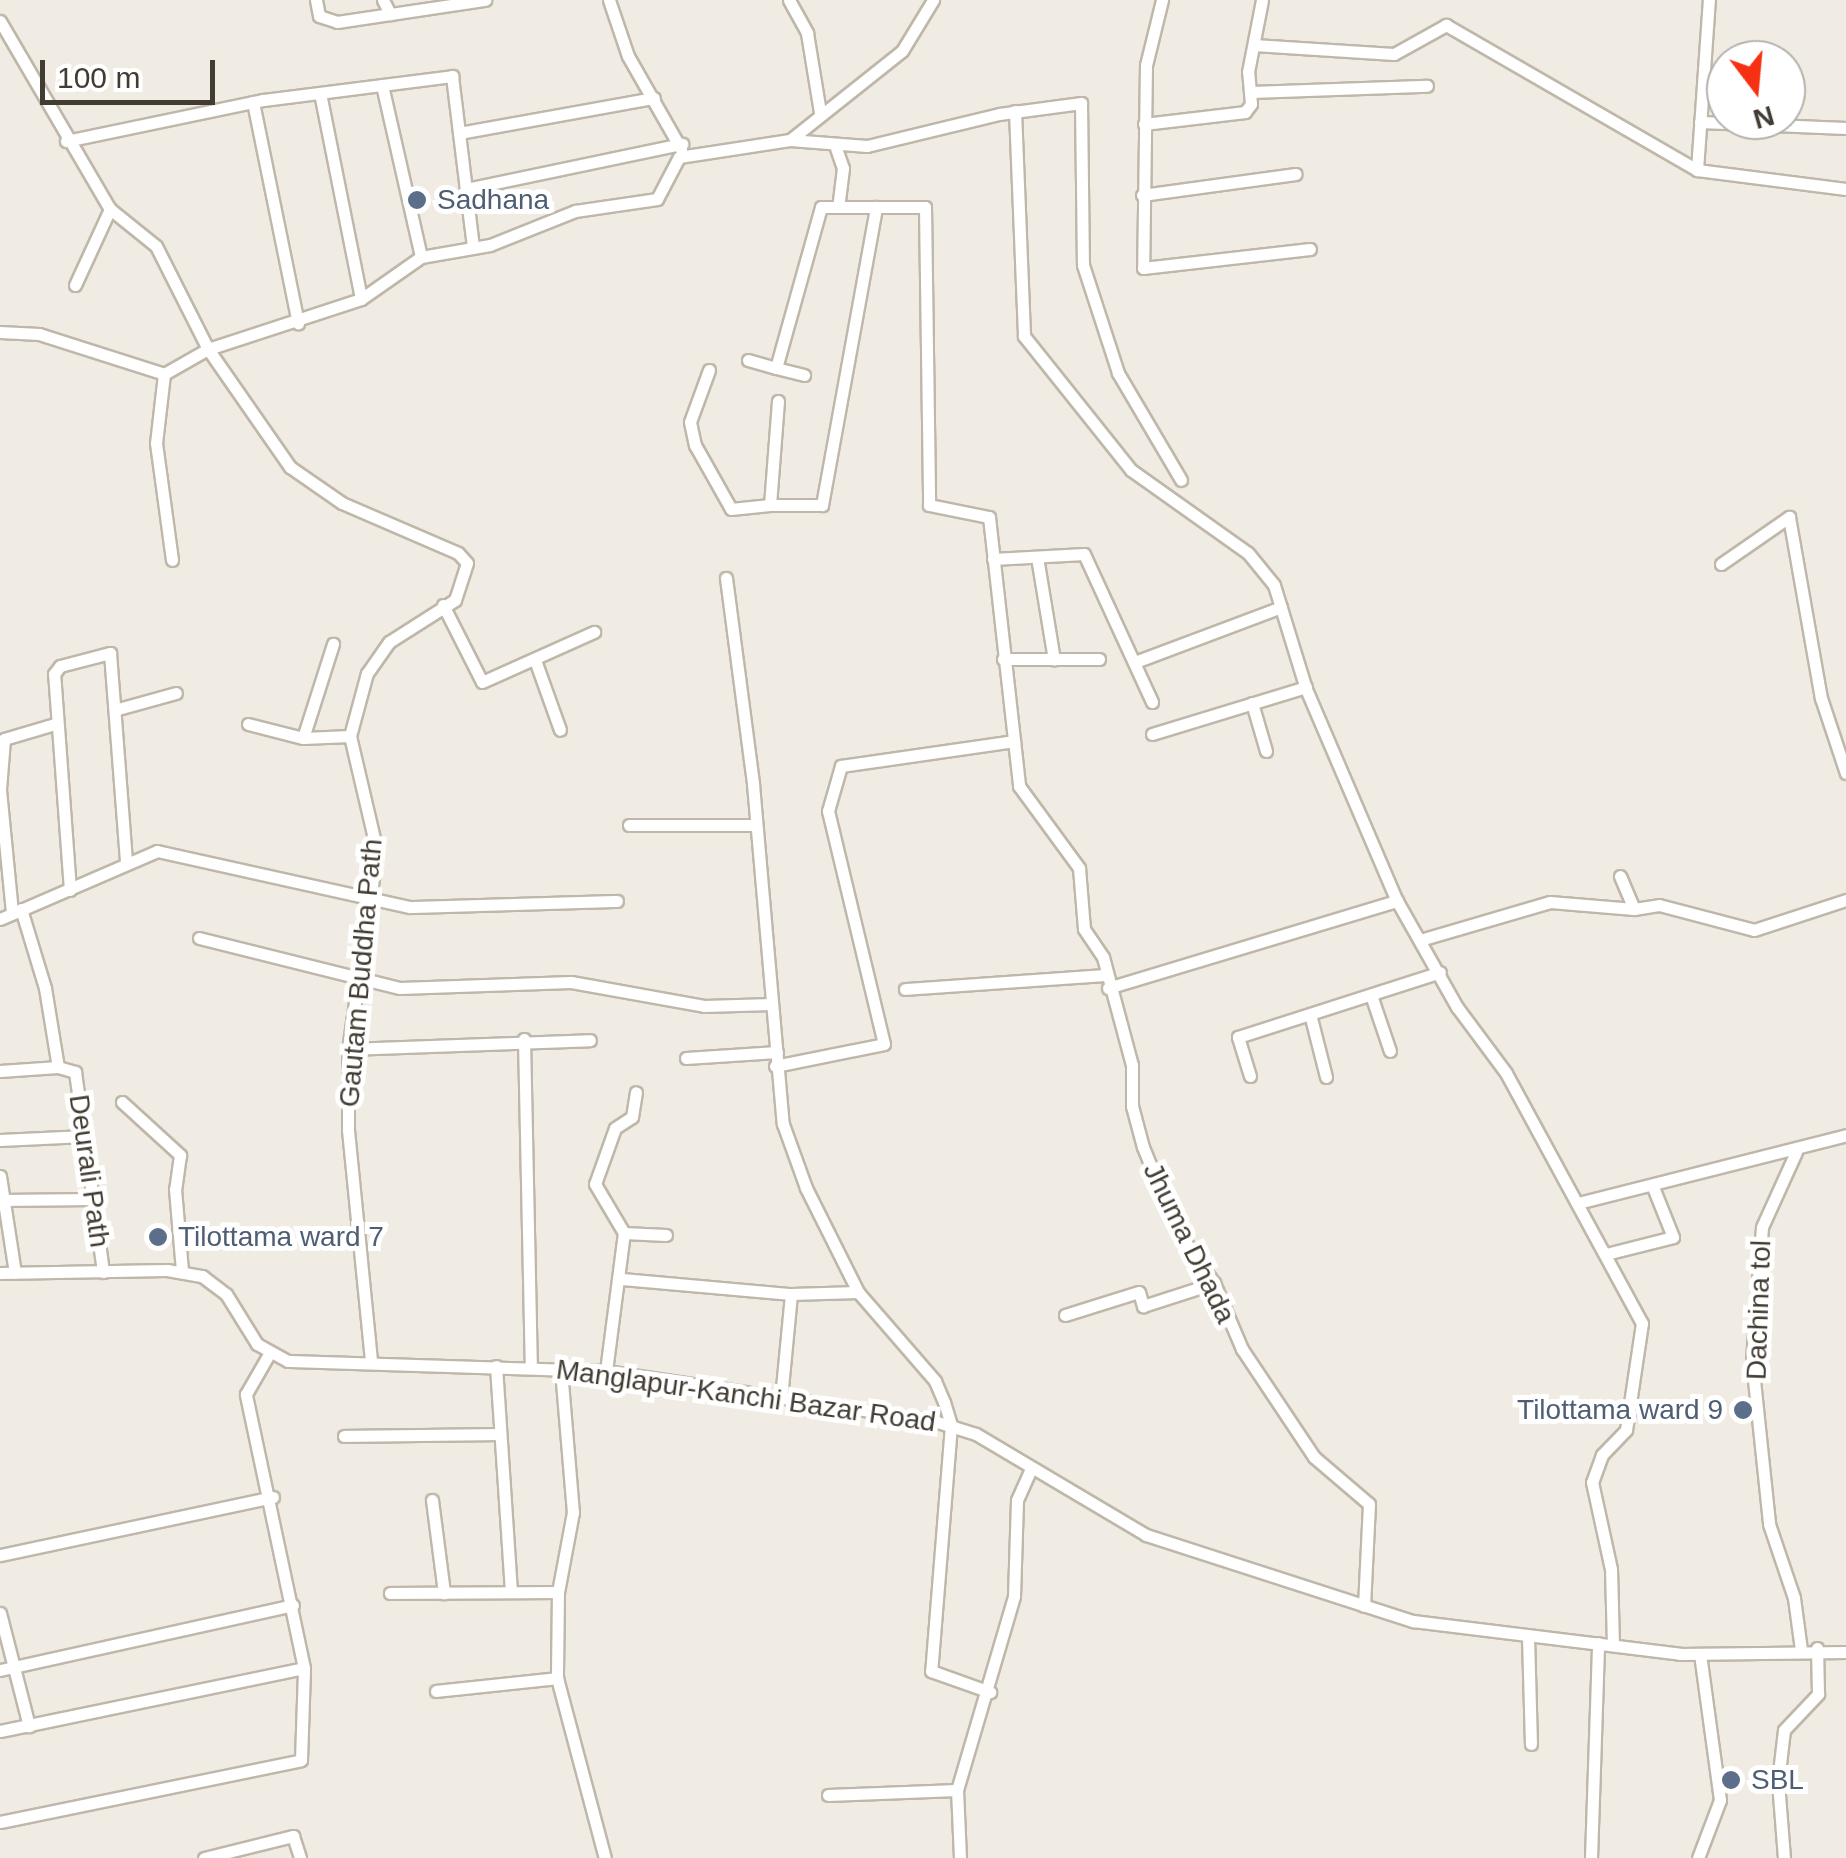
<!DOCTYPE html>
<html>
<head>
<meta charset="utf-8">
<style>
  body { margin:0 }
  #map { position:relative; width:1846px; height:1858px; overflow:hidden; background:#f1ece3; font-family:Arial,sans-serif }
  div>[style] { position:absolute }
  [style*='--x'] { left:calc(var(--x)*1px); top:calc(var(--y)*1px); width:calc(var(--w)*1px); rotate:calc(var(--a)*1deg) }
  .roads { filter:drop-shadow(2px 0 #bfb7a9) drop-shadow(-2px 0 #bfb7a9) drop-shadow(0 2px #bfb7a9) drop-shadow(0 -2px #bfb7a9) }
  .minor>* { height:11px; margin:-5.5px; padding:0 5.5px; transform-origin:5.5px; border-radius:5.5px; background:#fff }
  .dots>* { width:28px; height:28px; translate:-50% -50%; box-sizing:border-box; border:5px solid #fff; border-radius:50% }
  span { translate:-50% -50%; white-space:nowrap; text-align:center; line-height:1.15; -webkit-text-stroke:10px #fff; paint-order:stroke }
  .service-label { font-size:28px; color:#4e5e75 }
  .left { translate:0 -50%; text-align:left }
  .right { translate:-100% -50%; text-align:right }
  .street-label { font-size:28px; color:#433c33 }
  .north { position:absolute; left:1706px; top:40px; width:100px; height:100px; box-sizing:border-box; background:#fff; border:2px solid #b4b1ad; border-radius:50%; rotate:164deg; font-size:28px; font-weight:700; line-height:40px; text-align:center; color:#433c33 }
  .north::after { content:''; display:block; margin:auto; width:35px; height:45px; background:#f83013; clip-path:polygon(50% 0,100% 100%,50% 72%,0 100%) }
  .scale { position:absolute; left:40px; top:60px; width:175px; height:45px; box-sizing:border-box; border:5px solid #433c33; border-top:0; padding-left:12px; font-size:30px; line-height:35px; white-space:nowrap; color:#433c33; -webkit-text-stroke:8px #fff; paint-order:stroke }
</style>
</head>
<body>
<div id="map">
  <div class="roads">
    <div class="minor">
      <div style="--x:316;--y:0;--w:16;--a:79"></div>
      <div style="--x:319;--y:16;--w:19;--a:18"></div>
      <div style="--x:337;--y:22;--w:150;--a:-8.5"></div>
      <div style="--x:383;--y:0;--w:16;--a:63"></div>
      <div style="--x:609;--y:0;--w:59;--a:71.3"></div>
      <div style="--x:628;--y:56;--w:107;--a:60.3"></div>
      <div style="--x:789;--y:0;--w:38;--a:61"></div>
      <div style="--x:807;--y:33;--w:80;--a:80.7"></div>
      <div style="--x:1162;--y:0;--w:67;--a:103.8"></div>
      <div style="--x:1146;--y:65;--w:203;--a:90.8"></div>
      <div style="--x:1143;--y:268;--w:168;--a:-6.5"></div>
      <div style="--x:0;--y:21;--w:218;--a:59.7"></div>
      <div style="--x:110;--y:209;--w:59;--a:38.8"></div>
      <div style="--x:156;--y:246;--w:115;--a:63.2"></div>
      <div style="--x:208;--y:349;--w:161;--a:-18.1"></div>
      <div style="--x:361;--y:299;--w:73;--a:-35"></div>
      <div style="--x:421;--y:257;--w:70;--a:-9.9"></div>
      <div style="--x:490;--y:245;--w:92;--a:-21.8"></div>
      <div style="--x:575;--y:211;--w:83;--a:-8.3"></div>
      <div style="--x:657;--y:199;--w:47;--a:-62.4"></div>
      <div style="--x:679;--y:157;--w:112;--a:-8.7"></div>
      <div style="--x:790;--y:140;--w:77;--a:4.5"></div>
      <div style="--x:867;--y:146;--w:136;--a:-13.6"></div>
      <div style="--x:999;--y:114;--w:83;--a:-7.6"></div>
      <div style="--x:1081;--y:103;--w:162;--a:89.3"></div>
      <div style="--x:1083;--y:265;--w:114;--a:72"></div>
      <div style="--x:1118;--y:373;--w:124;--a:59.5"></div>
      <div style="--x:1254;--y:45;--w:140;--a:3.7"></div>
      <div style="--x:1394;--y:54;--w:60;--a:-29.1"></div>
      <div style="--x:1446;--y:25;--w:290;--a:30"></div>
      <div style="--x:1697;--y:170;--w:150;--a:7.3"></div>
      <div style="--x:382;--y:85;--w:176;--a:77.2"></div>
      <div style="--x:1251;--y:92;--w:176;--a:-2"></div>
      <div style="--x:320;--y:93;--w:210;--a:78.7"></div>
      <div style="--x:253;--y:102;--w:226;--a:78.5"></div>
      <div style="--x:1015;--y:111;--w:225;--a:87.7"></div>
      <div style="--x:1024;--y:336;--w:171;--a:51.4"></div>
      <div style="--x:1131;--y:470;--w:143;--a:35.4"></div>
      <div style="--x:1248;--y:553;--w:41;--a:50.9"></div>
      <div style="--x:1274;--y:585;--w:109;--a:72.9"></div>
      <div style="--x:1306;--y:689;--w:231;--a:66.8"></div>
      <div style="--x:1397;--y:901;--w:122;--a:60.5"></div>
      <div style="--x:1457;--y:1007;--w:82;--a:53.4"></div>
      <div style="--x:1506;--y:1073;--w:285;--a:61.5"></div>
      <div style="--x:1642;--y:1323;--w:108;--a:98.5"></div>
      <div style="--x:1626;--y:1430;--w:35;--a:134"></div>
      <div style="--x:1602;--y:1455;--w:29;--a:110"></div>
      <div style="--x:1592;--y:1482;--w:89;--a:77.7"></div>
      <div style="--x:1611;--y:1569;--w:76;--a:88.5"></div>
      <div style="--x:1700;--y:122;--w:146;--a:2.4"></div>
      <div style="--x:1144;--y:124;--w:102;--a:-6.8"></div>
      <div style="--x:1245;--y:112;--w:10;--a:-53"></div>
      <div style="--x:1251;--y:104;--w:32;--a:-95"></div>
      <div style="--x:1248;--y:72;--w:73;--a:-79"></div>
      <div style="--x:459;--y:133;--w:198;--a:-10.2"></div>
      <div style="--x:790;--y:140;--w:143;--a:-38.5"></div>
      <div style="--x:902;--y:51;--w:60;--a:-58.7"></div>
      <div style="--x:66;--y:141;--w:201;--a:-11.8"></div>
      <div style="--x:263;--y:100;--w:191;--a:-7.2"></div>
      <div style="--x:452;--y:76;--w:173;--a:83"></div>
      <div style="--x:836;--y:148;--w:21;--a:71"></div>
      <div style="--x:843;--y:168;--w:39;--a:97"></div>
      <div style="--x:1697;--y:170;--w:170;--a:-86"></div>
      <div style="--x:466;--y:189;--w:221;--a:-11.8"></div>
      <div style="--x:1142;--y:195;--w:155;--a:-7.8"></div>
      <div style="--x:75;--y:285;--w:84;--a:-65.3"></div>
      <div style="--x:0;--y:332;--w:39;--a:3"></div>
      <div style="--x:39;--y:334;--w:131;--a:17.7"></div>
      <div style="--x:164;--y:374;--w:51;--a:-29.6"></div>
      <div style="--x:208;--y:349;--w:144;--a:55.2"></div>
      <div style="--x:290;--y:467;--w:63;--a:34.7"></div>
      <div style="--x:342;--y:503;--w:126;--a:23.3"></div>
      <div style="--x:458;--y:553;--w:13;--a:48"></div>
      <div style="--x:467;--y:563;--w:39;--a:108"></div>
      <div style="--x:455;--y:600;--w:78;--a:147.5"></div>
      <div style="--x:389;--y:642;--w:38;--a:125"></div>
      <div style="--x:367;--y:673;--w:65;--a:105.1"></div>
      <div style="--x:350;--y:736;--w:118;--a:76.8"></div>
      <div style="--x:377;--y:851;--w:200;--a:98.3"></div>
      <div style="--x:348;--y:1049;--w:81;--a:90"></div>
      <div style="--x:348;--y:1130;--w:231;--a:84.3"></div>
      <div style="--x:748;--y:360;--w:29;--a:16"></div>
      <div style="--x:776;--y:368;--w:167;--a:-74.4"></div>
      <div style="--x:821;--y:207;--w:104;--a:0"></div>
      <div style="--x:925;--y:207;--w:298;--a:89.2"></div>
      <div style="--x:929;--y:505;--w:61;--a:11.3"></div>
      <div style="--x:989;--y:517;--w:271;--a:83.6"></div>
      <div style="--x:1019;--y:786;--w:102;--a:53.8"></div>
      <div style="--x:1079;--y:868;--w:61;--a:85.3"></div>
      <div style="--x:1084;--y:929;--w:34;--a:56"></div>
      <div style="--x:1103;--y:957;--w:112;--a:75"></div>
      <div style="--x:1132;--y:1065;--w:41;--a:90"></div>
      <div style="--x:1132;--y:1106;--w:42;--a:75"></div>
      <div style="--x:1143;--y:1147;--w:90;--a:67.7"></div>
      <div style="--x:1177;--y:1230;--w:65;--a:55.1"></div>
      <div style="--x:1214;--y:1283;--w:72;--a:67"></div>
      <div style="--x:1242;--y:1349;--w:130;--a:56.3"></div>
      <div style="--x:1314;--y:1457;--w:72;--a:40.5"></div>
      <div style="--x:1369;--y:1504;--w:102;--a:92.8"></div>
      <div style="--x:776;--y:368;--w:29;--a:14"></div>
      <div style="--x:709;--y:370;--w:55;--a:110.1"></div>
      <div style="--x:690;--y:422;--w:24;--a:78"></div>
      <div style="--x:695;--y:445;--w:73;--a:60.6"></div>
      <div style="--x:731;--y:509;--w:39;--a:-6"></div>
      <div style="--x:164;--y:374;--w:69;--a:96.6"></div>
      <div style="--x:156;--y:443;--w:118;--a:82.2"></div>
      <div style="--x:778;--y:401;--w:104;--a:94.4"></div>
      <div style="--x:770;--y:505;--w:52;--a:0"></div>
      <div style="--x:822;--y:505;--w:303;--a:-79.7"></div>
      <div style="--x:1037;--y:557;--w:104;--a:80.6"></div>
      <div style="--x:993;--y:559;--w:91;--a:-3.1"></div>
      <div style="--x:1084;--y:554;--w:163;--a:65.3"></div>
      <div style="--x:1721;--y:564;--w:83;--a:-34.7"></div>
      <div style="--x:1789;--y:517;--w:184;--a:80"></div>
      <div style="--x:1821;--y:698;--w:79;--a:71.6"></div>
      <div style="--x:726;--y:578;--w:208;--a:82.5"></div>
      <div style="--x:753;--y:784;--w:341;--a:85"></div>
      <div style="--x:783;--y:1124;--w:68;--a:70.2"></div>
      <div style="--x:806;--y:1188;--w:116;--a:63.4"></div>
      <div style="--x:858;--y:1292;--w:118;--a:49.1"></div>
      <div style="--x:935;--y:1381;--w:23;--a:67"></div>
      <div style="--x:944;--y:1402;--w:24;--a:73"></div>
      <div style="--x:951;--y:1425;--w:247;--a:94.6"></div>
      <div style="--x:931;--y:1671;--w:63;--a:19.6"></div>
      <div style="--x:443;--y:605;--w:86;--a:63.1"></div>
      <div style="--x:482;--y:682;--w:123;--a:-24.1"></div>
      <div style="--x:1003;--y:659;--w:96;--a:0"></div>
      <div style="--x:535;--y:660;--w:74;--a:70.3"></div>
      <div style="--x:1135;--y:662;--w:156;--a:-20.6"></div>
      <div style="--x:1252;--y:703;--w:50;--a:73.7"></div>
      <div style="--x:118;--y:709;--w:60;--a:-15.4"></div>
      <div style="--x:248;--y:724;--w:57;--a:14.3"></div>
      <div style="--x:303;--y:738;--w:47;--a:-2.4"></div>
      <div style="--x:1152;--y:734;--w:161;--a:-17"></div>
      <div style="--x:303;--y:738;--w:99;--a:-72.3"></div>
      <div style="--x:0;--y:789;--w:50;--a:-85.4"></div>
      <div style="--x:4;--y:739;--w:53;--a:-16.4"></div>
      <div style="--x:0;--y:790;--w:124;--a:84.4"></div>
      <div style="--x:629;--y:825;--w:125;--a:0"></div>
      <div style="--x:1620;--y:876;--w:36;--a:67"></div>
      <div style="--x:70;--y:890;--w:217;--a:-94.2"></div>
      <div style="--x:54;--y:674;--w:10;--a:-53"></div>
      <div style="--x:60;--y:666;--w:52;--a:-14.6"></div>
      <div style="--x:110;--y:653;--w:207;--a:85.6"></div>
      <div style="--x:21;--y:909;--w:83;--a:73.1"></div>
      <div style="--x:45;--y:988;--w:80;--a:80.7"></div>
      <div style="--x:58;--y:1067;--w:18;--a:16"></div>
      <div style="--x:75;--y:1072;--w:202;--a:82"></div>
      <div style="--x:0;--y:919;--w:171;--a:-23.4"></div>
      <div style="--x:157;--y:851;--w:259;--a:12.5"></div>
      <div style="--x:410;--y:907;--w:207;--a:-1.7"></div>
      <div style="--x:199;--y:938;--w:207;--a:14"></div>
      <div style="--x:400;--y:988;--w:171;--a:-2"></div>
      <div style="--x:571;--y:982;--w:135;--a:10.2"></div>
      <div style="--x:704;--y:1006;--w:68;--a:-1.7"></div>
      <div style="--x:1420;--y:940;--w:135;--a:-16.3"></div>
      <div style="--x:1550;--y:902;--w:84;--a:4.8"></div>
      <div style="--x:1634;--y:909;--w:25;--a:-9"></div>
      <div style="--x:1659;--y:905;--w:98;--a:14.7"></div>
      <div style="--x:1754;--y:930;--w:97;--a:-18.1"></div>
      <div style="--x:1108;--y:988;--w:302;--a:-16.8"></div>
      <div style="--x:905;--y:989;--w:202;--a:-4"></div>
      <div style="--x:1371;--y:995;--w:59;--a:71.3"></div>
      <div style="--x:1310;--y:1014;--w:65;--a:75.7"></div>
      <div style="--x:524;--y:1039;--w:329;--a:88.8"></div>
      <div style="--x:348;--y:1049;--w:242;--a:-2.1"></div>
      <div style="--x:686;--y:1058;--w:91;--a:-3.8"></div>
      <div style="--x:775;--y:1066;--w:111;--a:-11.4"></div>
      <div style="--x:884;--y:1044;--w:240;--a:-103.5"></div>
      <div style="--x:828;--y:811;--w:47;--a:-73.9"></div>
      <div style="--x:841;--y:766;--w:175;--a:-8.2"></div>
      <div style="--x:0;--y:1071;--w:58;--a:-3.9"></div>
      <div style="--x:1250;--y:1076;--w:41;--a:-107.1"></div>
      <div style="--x:1238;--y:1037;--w:212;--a:-17.8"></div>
      <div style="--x:122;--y:1102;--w:79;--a:42.4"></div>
      <div style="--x:180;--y:1155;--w:34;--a:98"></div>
      <div style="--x:175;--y:1189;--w:82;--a:85.1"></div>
      <div style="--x:0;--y:1140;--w:85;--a:-2.7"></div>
      <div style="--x:1796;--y:1152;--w:82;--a:114.4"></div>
      <div style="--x:1762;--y:1227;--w:134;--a:94.3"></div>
      <div style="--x:1752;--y:1361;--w:164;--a:84"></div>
      <div style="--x:1769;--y:1524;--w:78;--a:71.3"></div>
      <div style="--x:1794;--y:1598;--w:52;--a:82.3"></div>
      <div style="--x:0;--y:1176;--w:98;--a:81.2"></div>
      <div style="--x:0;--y:1200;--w:95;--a:-0.6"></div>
      <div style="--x:1578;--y:1203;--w:276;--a:-14.2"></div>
      <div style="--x:624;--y:1233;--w:42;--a:2.7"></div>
      <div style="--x:1606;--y:1254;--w:69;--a:-14.2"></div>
      <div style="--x:1673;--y:1237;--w:54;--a:-111.8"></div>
      <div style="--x:0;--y:1273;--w:167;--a:-1"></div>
      <div style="--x:167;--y:1270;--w:36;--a:10"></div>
      <div style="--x:202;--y:1276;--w:30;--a:37"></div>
      <div style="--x:226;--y:1294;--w:59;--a:58.2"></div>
      <div style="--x:257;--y:1344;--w:35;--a:29"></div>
      <div style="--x:288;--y:1361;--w:318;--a:1.8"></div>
      <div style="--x:606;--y:1371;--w:329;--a:8.6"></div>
      <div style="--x:931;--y:1420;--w:47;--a:17.3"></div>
      <div style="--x:976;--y:1434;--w:198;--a:30.7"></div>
      <div style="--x:1146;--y:1535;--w:281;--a:17.9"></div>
      <div style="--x:1413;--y:1621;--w:269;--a:7"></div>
      <div style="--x:1680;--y:1654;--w:166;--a:-0.7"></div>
      <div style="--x:622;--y:1279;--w:170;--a:5.1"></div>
      <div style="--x:1065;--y:1315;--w:77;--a:-17.3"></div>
      <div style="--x:1139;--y:1292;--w:15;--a:74"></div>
      <div style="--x:1143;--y:1306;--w:75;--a:-17.9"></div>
      <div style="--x:496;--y:1366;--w:226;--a:86.2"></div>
      <div style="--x:561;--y:1370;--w:143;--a:85.2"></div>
      <div style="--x:573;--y:1512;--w:81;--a:100.6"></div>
      <div style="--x:558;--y:1592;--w:86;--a:90.7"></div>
      <div style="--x:557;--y:1678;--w:186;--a:75.1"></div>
      <div style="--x:606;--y:1371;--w:139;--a:-82.6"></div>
      <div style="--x:624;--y:1233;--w:57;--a:-120.6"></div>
      <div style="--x:595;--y:1184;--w:59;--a:-70.3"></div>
      <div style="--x:615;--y:1128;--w:20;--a:-33"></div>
      <div style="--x:632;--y:1117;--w:25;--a:-81"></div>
      <div style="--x:781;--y:1398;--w:104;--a:-84.5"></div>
      <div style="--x:791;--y:1294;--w:67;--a:-1.7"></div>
      <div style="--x:344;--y:1436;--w:153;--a:-0.7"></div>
      <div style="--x:432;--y:1500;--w:94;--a:82.6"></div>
      <div style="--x:0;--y:1555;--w:279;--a:-12"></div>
      <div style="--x:390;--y:1593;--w:168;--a:-0.3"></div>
      <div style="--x:0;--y:1613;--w:117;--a:75.6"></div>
      <div style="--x:1528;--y:1637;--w:107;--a:88.4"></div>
      <div style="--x:0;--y:1670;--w:300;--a:-12.5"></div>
      <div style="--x:436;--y:1691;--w:122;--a:-6.1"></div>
      <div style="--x:0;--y:1731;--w:310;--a:-11.7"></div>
      <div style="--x:828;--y:1795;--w:129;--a:-2.2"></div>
      <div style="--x:0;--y:1822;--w:307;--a:-11.6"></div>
      <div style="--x:301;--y:1760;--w:92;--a:-88.1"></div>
      <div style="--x:304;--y:1668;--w:280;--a:-102"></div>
      <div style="--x:246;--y:1394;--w:46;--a:-60.1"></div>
      <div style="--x:204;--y:1858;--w:92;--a:-13.9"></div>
      <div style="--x:293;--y:1836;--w:23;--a:72"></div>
      <div style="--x:960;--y:1858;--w:68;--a:-92.5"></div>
      <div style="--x:957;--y:1790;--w:202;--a:-73.6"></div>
      <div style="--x:1014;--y:1596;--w:96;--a:-88.2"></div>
      <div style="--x:1017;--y:1500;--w:34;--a:-66"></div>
      <div style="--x:1591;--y:1858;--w:215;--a:-88.1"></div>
      <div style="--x:1698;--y:1858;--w:62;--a:-69.2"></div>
      <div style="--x:1720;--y:1800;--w:147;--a:-97.8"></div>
      <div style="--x:1784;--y:1858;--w:77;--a:-94.5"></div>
      <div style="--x:1778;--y:1781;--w:51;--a:-83.3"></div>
      <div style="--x:1784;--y:1730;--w:50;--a:-46.6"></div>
      <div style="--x:1818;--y:1694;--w:46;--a:-91.2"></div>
    </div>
  </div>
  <div class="dots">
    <div style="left:417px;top:200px;background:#5c6f8a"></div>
    <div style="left:158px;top:1237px;background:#5c6f8a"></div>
    <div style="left:1743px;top:1410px;background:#5c6f8a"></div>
    <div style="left:1731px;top:1780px;background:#5c6f8a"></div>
  </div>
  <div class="service-label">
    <span class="left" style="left:437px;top:200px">Sadhana</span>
    <span class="left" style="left:178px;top:1237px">Tilottama ward 7</span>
    <span class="right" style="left:1723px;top:1410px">Tilottama ward 9</span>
    <span class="left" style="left:1751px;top:1780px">SBL</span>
  </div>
  <div class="street-label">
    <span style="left:361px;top:973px;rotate:-85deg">Gautam Buddha Path</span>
    <span style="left:89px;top:1171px;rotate:82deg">Deurali Path</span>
    <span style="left:1189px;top:1243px;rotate:64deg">Jhuma Dhada</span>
    <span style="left:1759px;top:1310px;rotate:-88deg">Dachina tol</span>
    <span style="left:746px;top:1396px;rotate:8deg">Manglapur-Kanchi Bazar Road</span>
  </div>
  <div class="north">N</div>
  <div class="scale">100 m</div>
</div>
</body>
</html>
